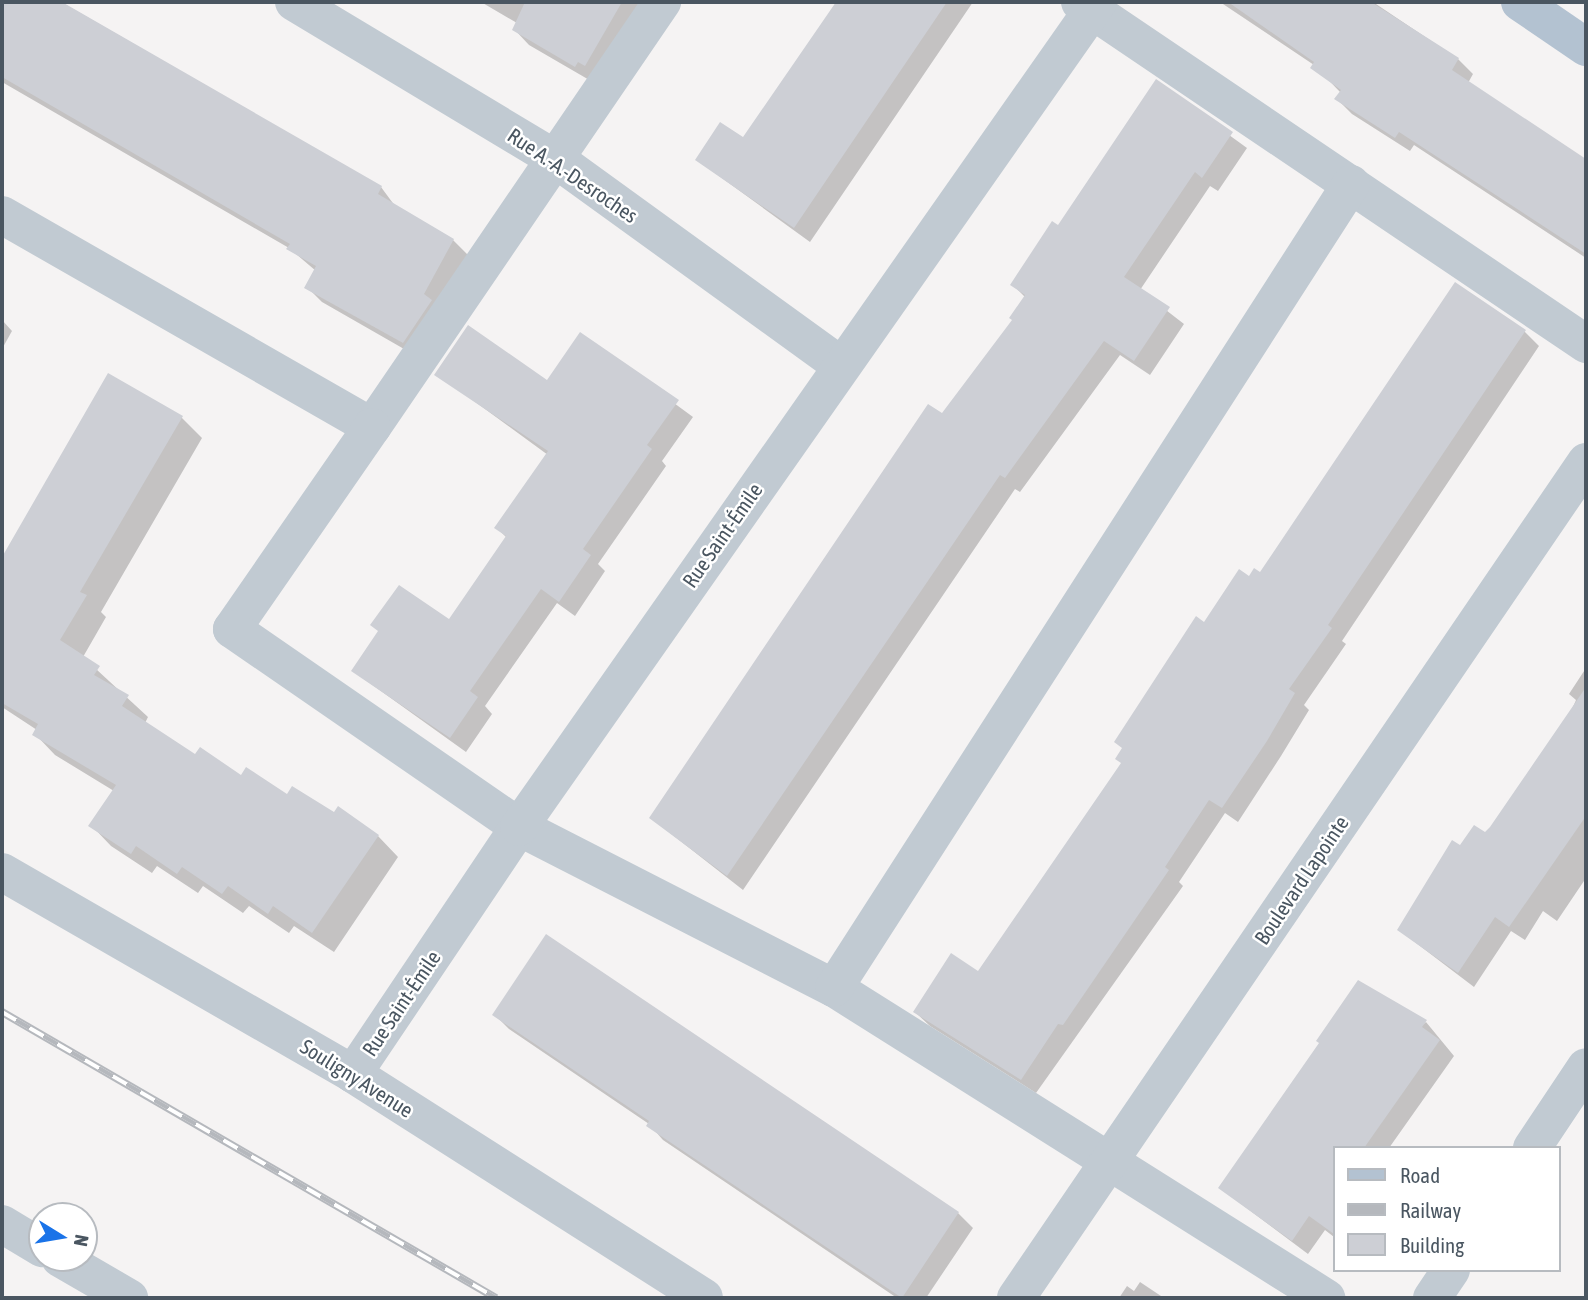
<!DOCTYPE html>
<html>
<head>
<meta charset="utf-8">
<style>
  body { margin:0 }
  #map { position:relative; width:1588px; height:1300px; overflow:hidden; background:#f5f3f3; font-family:"Asap Condensed",sans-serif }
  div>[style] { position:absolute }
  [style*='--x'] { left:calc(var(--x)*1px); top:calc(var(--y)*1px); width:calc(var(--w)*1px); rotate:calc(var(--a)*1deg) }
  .shadow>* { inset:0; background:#0003 }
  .building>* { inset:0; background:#cdcfd5 }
  .minor>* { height:38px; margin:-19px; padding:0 19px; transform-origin:19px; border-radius:19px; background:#c1cad2 }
  .major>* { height:38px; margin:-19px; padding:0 19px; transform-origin:19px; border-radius:19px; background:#b3c2d1 }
  .rail>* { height:8px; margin-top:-4px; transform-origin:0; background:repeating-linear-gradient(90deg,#fff 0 16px,#b5b8bd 0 32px); box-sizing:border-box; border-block:2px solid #b5b8bd }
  span { translate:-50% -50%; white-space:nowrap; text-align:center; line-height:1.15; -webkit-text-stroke:5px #fff; paint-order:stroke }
  .street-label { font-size:21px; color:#4a5661 }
  .frame { position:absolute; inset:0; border:4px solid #4a5661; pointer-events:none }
  .legend { position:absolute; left:1333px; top:1146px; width:228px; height:126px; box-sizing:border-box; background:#fff; border:2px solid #b7bbc0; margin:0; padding:9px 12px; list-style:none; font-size:21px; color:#4a5661 }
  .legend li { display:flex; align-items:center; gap:14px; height:35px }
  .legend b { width:35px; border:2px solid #b7bbc0 }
  .north { position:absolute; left:28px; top:1202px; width:70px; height:70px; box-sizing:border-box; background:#fff; border:2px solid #b7bbc0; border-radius:50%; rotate:101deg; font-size:19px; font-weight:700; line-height:28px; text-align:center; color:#4a5661 }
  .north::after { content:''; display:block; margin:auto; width:24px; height:32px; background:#1a73e8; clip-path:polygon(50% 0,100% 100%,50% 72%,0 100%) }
</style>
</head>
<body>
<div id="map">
  <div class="shadow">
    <div style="clip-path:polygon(2px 2px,61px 2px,381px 187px,395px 206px,453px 240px,468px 255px,418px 357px,322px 302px,307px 287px,316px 271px,289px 248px,2px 82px)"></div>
    <div style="clip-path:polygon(481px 2px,646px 2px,591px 81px,529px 45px,514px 29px,517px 23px)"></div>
    <div style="clip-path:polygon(838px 2px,973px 2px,810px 242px,697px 160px,743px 140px)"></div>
    <div style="clip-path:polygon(1220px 2px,1373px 2px,1458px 59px,1473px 74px,1468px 83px,1586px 161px,1586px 258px,1414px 145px,1410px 151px,1352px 114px,1337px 99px,1341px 93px,1314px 65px)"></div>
    <div style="clip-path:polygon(1156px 82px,1247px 148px,1218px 191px,1210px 186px,1140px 290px,1184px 324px,1150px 375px,1120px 355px,1020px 492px,1015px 489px,743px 890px,651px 818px,1014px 320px,1025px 297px,1012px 284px,1058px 227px)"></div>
    <div style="clip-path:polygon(2px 320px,12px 331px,2px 349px)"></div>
    <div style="clip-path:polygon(1524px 331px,1539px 346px,1342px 641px,1346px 644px,1304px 705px,1309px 710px,1281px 756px,1238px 822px,1225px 813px,1179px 882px,1183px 886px,1036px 1093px,930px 1026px,915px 1012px,979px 974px,1122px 764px,1205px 624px,1250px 578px,1261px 575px)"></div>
    <div style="clip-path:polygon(580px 334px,693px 417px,662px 461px,666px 466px,598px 564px,605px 571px,575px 616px,557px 603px,485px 706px,492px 714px,466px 752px,353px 671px,450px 621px,507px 538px,497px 528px,548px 455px,437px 374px,548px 382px)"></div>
    <div style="clip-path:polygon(109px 375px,182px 418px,202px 438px,101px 612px,106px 617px,83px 657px,148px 717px,145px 723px,196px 756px,378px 836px,398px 857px,334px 952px,294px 926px,289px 933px,249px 906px,243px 913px,203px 886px,198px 893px,157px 866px,152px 873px,111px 846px,91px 825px,114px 791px,55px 755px,35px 734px,37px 730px,2px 707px,2px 565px)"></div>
    <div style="clip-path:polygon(1586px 668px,1586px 878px,1557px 921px,1543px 911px,1525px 940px,1511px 931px,1474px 987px,1399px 930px,1461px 848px,1486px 835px,1570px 714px,1576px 700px,1569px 694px)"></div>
    <div style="clip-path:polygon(494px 1014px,958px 1213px,973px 1228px,926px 1298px,897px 1298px,663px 1140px,649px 1124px,509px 1029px)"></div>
    <div style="clip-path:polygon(1426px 1022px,1454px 1056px,1389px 1148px,1334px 1148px,1334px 1237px,1325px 1230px,1308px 1254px,1220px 1188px)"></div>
    <div style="clip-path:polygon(1140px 1282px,1164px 1298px,1119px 1298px,1127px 1286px,1134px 1291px)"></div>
  </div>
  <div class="building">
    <div style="clip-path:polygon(2px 2px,62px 2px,382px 186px,378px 194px,454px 239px,424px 294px,432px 300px,403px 343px,304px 288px,316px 266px,286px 249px,290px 244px,2px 77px)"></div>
    <div style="clip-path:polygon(525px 2px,622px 2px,585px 66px,578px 62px,575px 67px,512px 30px)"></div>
    <div style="clip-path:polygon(836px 2px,947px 2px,794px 228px,695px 160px,720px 122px,743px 137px)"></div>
    <div style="clip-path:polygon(1228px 2px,1371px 2px,1459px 58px,1452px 70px,1586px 159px,1586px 254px,1399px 132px,1395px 138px,1334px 99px,1341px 90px,1310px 68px,1314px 62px)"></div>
    <div style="clip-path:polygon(1156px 79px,1233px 132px,1202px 178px,1195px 172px,1124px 277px,1170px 307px,1134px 361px,1104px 341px,1005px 478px,1000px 475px,727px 876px,649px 818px,928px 404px,942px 413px,1012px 320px,1009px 318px,1025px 295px,1010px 285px,1052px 221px,1058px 225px)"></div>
    <div style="clip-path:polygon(1455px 282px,1526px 330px,1328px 625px,1332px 628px,1289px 689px,1295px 693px,1267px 741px,1222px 808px,1209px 800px,1165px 867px,1169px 870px,1063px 1025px,1058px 1024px,1021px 1080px,913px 1012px,951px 953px,978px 971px,1121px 763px,1115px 759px,1122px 748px,1114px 742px,1196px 616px,1204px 622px,1239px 569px,1249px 576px,1254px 568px,1260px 572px)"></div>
    <div style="clip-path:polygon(468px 325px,547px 380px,580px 332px,679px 400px,647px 445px,652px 449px,583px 549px,591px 555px,559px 602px,541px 589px,470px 691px,478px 697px,450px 738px,351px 671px,378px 631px,370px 625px,399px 585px,449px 619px,506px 536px,494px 528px,548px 451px,434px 375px)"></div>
    <div style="clip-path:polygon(108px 373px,183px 416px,80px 592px,87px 595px,60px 640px,100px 666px,94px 675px,129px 695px,122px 706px,195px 754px,200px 747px,241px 775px,246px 767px,287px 794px,292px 786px,334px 812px,338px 806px,379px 835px,312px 933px,273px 906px,268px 914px,228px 886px,222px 894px,182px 867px,177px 874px,136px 846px,131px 854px,88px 826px,116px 785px,32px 735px,38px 724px,2px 703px,2px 557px)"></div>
    <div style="clip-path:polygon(1586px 687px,1586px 816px,1509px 927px,1495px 917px,1458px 973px,1397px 930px,1452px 840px,1460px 845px,1474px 825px,1485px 832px,1490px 827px)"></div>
    <div style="clip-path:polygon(546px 934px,959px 1212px,902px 1298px,646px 1126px,649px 1121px,492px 1015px)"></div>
    <div style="clip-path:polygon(1358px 980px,1427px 1020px,1422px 1027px,1440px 1040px,1364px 1148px,1334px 1148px,1334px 1234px,1309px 1216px,1292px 1241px,1218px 1188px,1319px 1043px,1316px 1041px)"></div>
  </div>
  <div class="minor">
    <div style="--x:294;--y:2;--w:307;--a:31"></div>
    <div style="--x:557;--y:160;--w:349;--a:35.9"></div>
    <div style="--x:1080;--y:2;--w:611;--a:34.05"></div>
    <div style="--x:2;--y:215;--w:426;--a:29.8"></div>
    <div style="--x:372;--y:427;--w:515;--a:-55.69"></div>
    <div style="--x:372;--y:427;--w:246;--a:124.7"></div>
    <div style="--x:232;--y:629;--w:349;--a:34.6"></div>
    <div style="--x:519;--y:827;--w:354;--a:27.1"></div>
    <div style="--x:834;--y:988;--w:582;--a:32.21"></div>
    <div style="--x:2;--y:872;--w:405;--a:29.9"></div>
    <div style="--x:353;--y:1074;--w:416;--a:32.5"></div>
    <div style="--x:834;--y:988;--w:956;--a:-57.26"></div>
    <div style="--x:353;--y:1074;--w:298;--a:-56.1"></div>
    <div style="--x:519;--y:827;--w:1008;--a:-54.94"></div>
    <div style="--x:1532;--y:1148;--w:97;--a:-56.3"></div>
    <div style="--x:2;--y:1224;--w:47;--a:31"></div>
    <div style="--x:60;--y:1258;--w:80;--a:30.1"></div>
    <div style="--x:1016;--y:1298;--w:1012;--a:-55.71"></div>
    <div style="--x:1432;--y:1298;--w:34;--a:-56"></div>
  </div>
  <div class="major">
    <div style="--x:1520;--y:2;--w:80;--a:34.3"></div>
  </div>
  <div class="rail">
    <div style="--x:2;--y:1012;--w:571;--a:30.07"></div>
  </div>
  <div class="street-label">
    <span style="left:573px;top:175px;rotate:34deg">Rue A.-A.-Desroches</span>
    <span style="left:722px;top:535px;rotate:-55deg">Rue Saint-Émile</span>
    <span style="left:1301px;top:880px;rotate:-56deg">Boulevard Lapointe</span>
    <span style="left:401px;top:1003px;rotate:-56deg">Rue Saint-Émile</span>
    <span style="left:357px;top:1078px;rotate:32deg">Souligny Avenue</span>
  </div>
  <div class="frame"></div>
  <ul class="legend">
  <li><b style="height:9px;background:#b3c2d1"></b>Road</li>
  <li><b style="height:9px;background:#b5b8bd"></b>Railway</li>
  <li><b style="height:19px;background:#cdcfd5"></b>Building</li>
  </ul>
  <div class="north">N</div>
</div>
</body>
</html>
